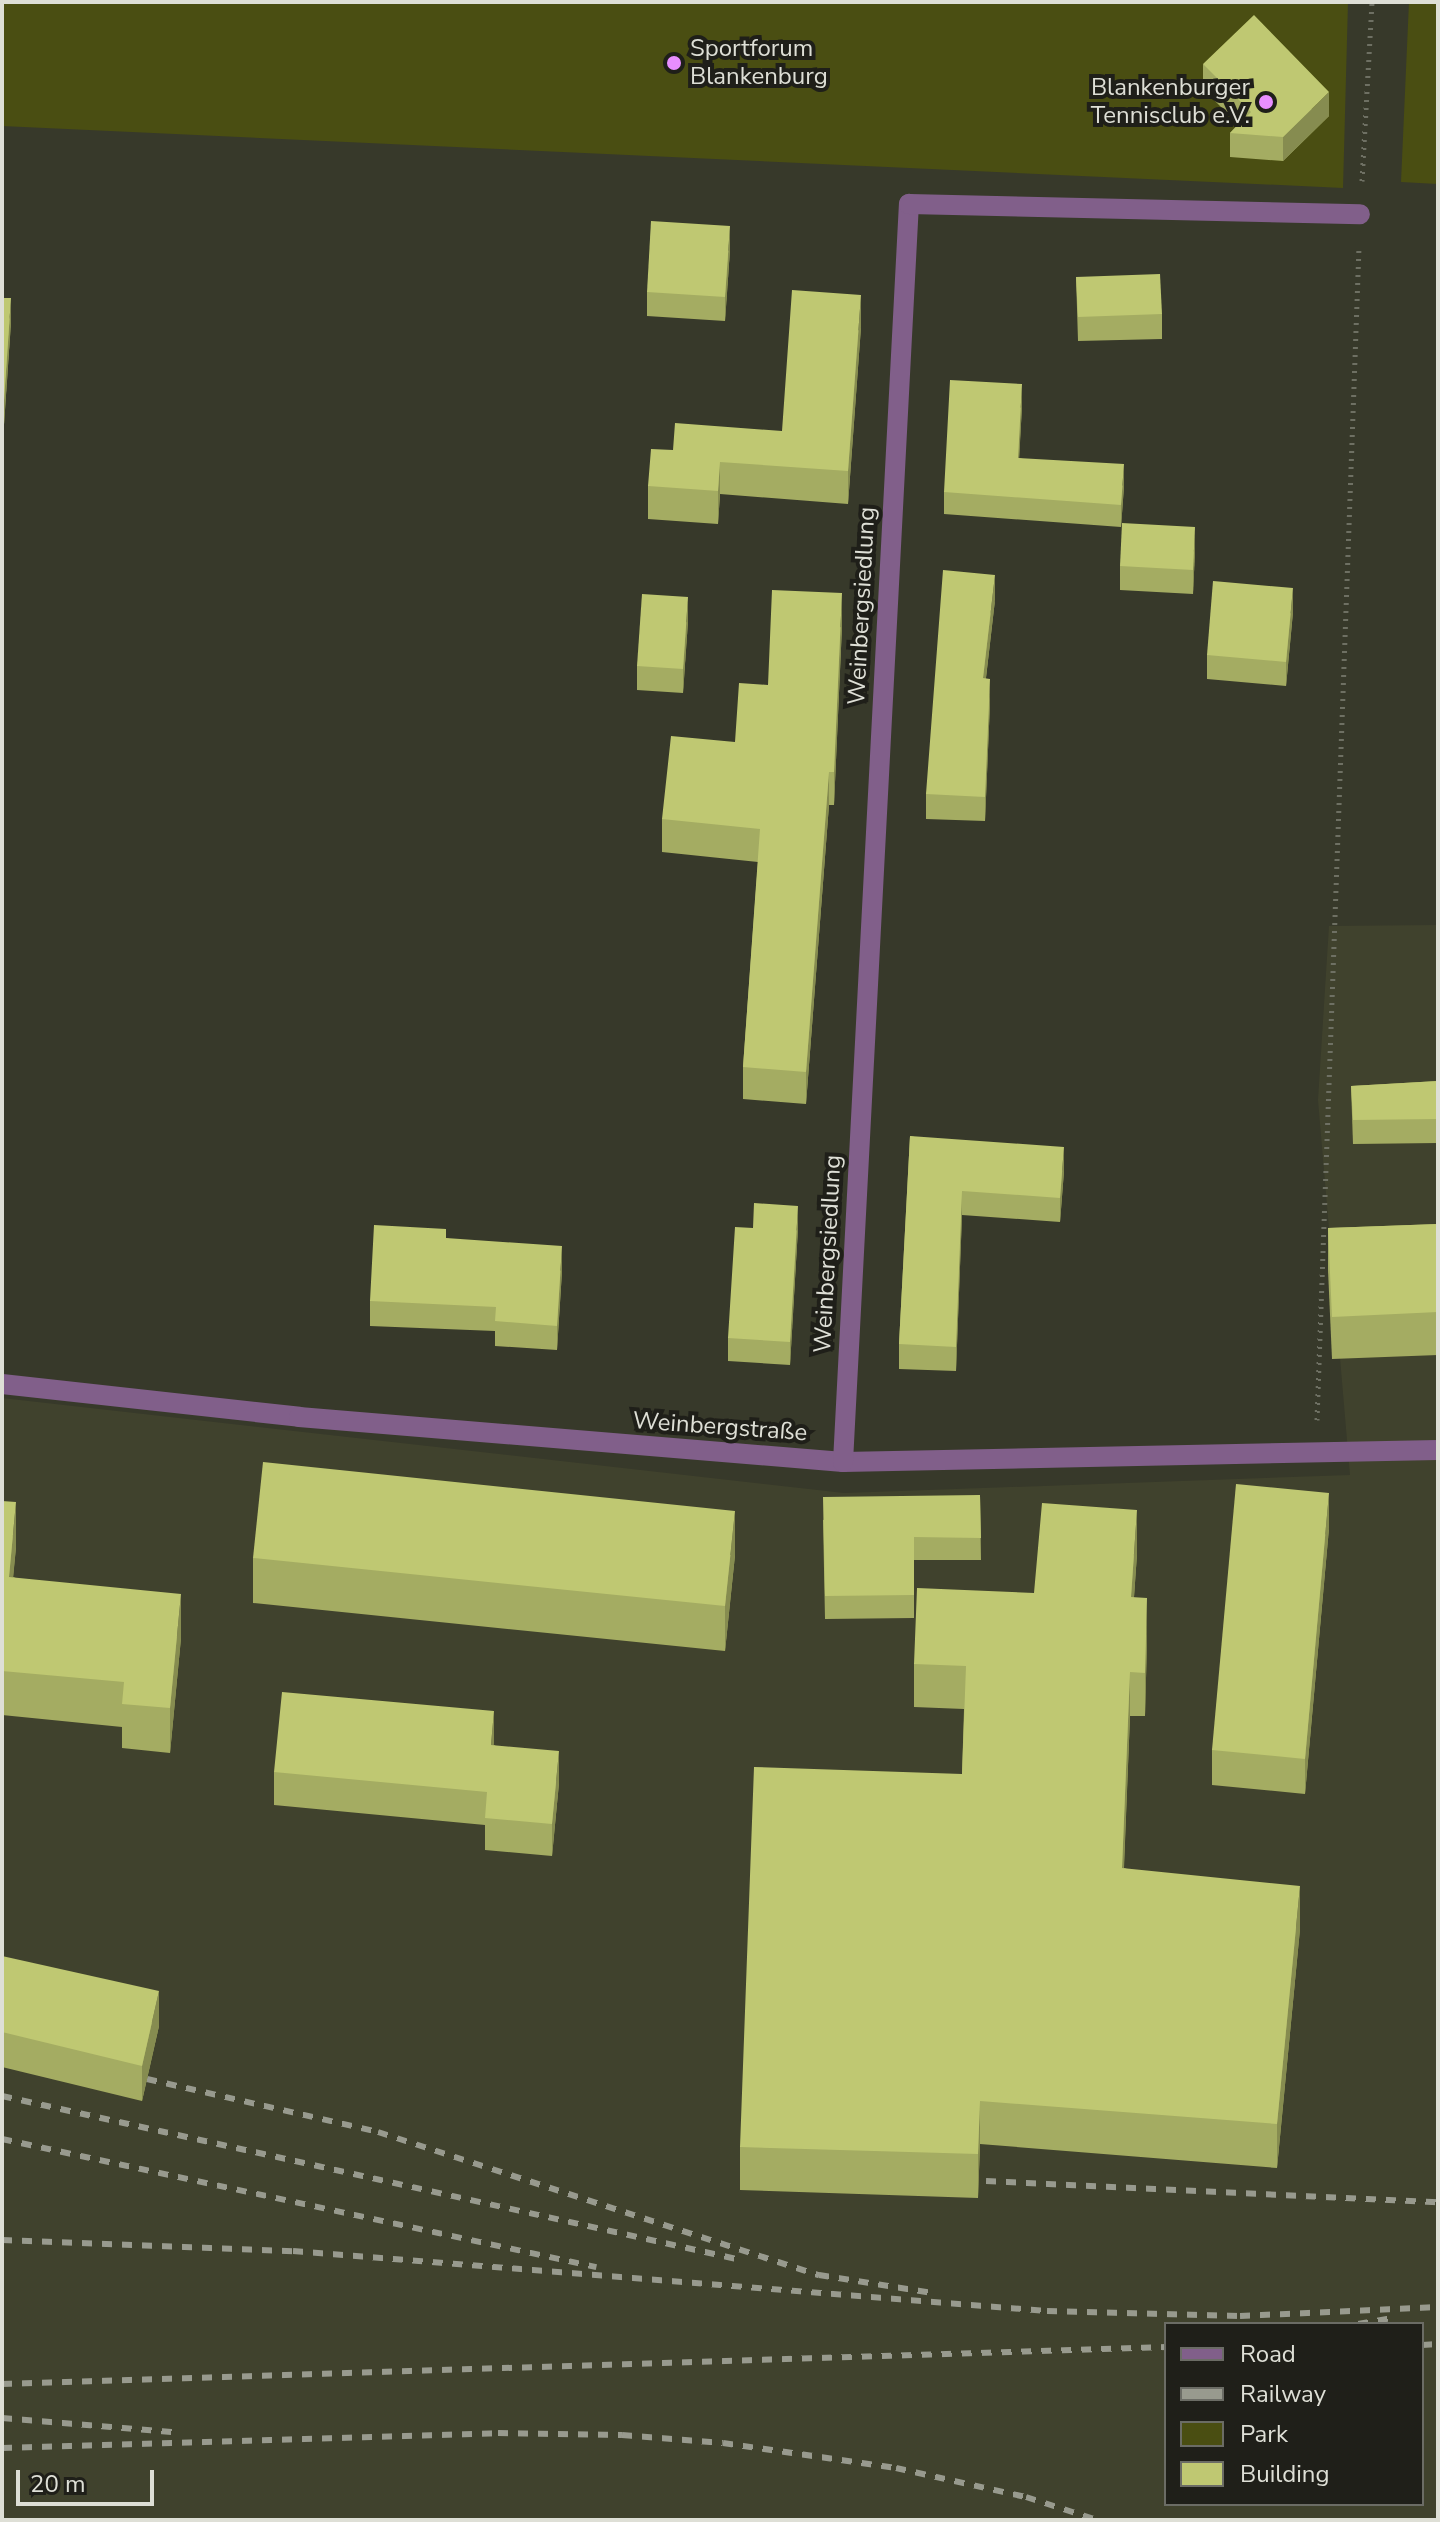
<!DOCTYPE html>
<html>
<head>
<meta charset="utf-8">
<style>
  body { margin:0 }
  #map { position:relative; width:1440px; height:2522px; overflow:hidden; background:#37392a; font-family:"Nunito Sans",sans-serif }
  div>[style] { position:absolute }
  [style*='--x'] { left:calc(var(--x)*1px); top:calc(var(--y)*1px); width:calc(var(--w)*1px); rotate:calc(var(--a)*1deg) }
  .built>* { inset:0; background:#40422d }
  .green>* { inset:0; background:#4a4e12 }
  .path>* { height:5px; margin-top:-2.5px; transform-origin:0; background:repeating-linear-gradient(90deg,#6e7063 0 2px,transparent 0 8px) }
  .minor>* { height:20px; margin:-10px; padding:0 10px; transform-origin:10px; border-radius:10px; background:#815f8a }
  .rail>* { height:6px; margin-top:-3px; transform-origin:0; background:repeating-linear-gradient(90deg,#989a8e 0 10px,transparent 0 20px) }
  .wall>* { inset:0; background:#a4ac62 }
  .shaded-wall>* { inset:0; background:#868c50 }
  .building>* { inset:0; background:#bfc872 }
  .dots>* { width:22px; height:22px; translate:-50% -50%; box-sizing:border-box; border:4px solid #1f1f19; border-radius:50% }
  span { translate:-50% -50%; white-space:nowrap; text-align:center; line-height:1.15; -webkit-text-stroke:8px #1f1f19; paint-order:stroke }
  .poi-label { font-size:24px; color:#dedfd6 }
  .left { translate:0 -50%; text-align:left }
  .right { translate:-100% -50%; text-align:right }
  .street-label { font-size:24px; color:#dedfd6 }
  .frame { position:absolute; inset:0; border:4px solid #dedfd6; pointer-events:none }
  .legend { position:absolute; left:1164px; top:2322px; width:260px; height:184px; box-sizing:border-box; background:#1f1f19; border:2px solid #6b6c65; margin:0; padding:10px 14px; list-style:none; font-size:24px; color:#dedfd6 }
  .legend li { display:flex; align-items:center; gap:16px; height:40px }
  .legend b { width:40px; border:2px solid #6b6c65 }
  .scale { position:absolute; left:16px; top:2470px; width:138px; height:36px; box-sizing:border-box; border:4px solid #dedfd6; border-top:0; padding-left:10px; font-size:24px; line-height:28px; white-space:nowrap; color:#dedfd6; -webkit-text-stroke:6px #1f1f19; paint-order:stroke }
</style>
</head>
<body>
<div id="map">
  <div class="built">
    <div style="clip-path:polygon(evenodd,1438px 925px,1438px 2520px,2px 2520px,2px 1398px,844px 1493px,1350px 1475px,1318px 1100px,1329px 926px,1438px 925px,1166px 2324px,1422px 2324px,1422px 2504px,1166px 2504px,1166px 2324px)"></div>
  </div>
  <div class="green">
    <div style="clip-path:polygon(2px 2px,1348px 2px,1343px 188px,2px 126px)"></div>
    <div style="clip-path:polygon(1409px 2px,1438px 2px,1438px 184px,1401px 182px)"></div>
  </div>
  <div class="path">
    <div style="--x:1362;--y:181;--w:179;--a:-86.8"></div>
    <div style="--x:1317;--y:1420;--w:1174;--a:-87.95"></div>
  </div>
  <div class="minor">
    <div style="--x:2;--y:1384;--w:299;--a:6.3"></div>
    <div style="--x:299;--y:1417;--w:546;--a:4.73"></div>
    <div style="--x:843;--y:1462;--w:595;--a:-1.16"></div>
    <div style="--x:843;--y:1462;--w:1260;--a:-87"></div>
    <div style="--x:909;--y:204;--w:451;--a:1.3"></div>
  </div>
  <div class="rail">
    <div style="--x:147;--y:2079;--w:237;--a:12.9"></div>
    <div style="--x:378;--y:2132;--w:464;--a:18"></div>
    <div style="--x:819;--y:2275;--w:115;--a:9"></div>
    <div style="--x:2;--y:2096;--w:757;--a:12.51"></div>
    <div style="--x:2;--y:2139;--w:608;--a:12.16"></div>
    <div style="--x:986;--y:2181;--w:452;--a:2.7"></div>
    <div style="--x:2;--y:2240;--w:291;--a:2.2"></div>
    <div style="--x:293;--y:2251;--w:756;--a:4.55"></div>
    <div style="--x:1047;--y:2311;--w:193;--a:1.5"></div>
    <div style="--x:1240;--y:2316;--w:198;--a:-2.6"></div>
    <div style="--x:1358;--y:2324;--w:34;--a:-10"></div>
    <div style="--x:1422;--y:2345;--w:16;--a:-4"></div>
    <div style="--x:2;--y:2384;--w:1165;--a:-1.82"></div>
    <div style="--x:2;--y:2418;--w:173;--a:4.7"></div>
    <div style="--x:2;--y:2448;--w:496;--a:-1.7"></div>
    <div style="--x:498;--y:2433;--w:124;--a:0.9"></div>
    <div style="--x:622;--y:2435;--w:101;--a:4.5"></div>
    <div style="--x:723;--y:2443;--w:175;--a:8.2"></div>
    <div style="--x:896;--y:2468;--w:133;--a:12.6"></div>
    <div style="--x:1026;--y:2497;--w:75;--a:17.9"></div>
  </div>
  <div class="wall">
    <div style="clip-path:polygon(1203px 64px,1329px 116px,1283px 161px,1230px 157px,1230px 133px,1238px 124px,1203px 89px)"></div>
    <div style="clip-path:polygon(730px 250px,725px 321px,647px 316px,647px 292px)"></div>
    <div style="clip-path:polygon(1076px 277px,1162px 314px,1162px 339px,1078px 341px)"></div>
    <div style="clip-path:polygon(2px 298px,11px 322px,3px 439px,2px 439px)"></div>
    <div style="clip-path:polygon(861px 327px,848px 504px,720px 494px,718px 524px,648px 519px,648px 486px,673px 450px,782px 431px)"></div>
    <div style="clip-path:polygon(1022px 406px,1019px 458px,1124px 486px,1121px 527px,944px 514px,944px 492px)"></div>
    <div style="clip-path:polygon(1195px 551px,1193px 594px,1120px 590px,1120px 566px)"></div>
    <div style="clip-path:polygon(995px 600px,986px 678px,990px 703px,985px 821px,926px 819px,926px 794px)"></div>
    <div style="clip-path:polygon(1293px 612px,1286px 686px,1207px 679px,1207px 655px)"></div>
    <div style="clip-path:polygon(688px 621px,683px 693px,637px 690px,637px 666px)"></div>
    <div style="clip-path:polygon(842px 626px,834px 805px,829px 805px,806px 1104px,743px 1099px,743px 1067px,758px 862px,662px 852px,662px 819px,735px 742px,768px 685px)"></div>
    <div style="clip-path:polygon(1438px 1081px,1438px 1143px,1353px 1144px,1351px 1086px)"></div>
    <div style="clip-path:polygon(910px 1136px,1064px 1171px,1060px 1222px,962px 1215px,956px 1371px,899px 1369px,899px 1344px)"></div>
    <div style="clip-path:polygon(1438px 1224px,1438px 1355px,1332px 1359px,1328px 1270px,1328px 1228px)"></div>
    <div style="clip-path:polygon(798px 1228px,790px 1365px,728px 1361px,728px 1338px)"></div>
    <div style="clip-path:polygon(446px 1238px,562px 1271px,557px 1350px,495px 1346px,495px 1331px,370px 1326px,370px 1301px)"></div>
    <div style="clip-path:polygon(980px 1495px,981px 1560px,914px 1560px,914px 1618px,825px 1619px,823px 1520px)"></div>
    <div style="clip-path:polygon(2px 1501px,16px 1547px,13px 1577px,181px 1638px,170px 1753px,122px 1748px,122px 1727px,2px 1715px)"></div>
    <div style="clip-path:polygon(1329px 1528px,1305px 1794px,1212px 1785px,1212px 1750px)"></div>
    <div style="clip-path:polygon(1137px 1554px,1134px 1597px,1147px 1641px,1145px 1716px,1130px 1716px,1124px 1868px,1300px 1929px,1277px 2168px,980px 2144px,978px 2198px,740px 2190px,740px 2147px,962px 1774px,964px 1709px,914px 1707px,914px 1664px,1034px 1593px)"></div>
    <div style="clip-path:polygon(735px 1555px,725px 1651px,253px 1603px,253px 1558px)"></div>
    <div style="clip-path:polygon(494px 1745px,559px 1783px,552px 1856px,485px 1850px,485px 1825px,274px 1805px,274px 1772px)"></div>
    <div style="clip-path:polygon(2px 1956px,159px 2026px,142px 2101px,2px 2067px)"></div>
  </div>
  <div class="shaded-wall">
    <div style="clip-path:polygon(1329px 92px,1329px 116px,1283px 161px,1283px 137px)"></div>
    <div style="clip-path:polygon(730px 226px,730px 250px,725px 321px,725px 297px)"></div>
    <div style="clip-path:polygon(861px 295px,861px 327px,848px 504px,848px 471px)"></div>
    <div style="clip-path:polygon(11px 298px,11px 322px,3px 439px,3px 415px)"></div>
    <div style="clip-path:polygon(1022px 384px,1022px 406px,1018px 480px,1018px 458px)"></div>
    <div style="clip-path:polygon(720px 462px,720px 494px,718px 524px,718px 491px)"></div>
    <div style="clip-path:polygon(1124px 464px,1124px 486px,1121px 527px,1121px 505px)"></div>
    <div style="clip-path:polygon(1195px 527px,1195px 551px,1193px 594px,1193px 570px)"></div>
    <div style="clip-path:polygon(995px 575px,995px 600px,983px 703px,983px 678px)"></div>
    <div style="clip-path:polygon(1293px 588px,1293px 612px,1286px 686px,1286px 662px)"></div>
    <div style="clip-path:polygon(842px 593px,842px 626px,834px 805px,834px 772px)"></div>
    <div style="clip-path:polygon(688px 597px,688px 621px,683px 693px,683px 669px)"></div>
    <div style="clip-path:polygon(990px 679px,990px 703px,985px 821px,985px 797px)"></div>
    <div style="clip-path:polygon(829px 772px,829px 805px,806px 1104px,806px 1072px)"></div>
    <div style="clip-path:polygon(1064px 1147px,1064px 1171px,1060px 1222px,1060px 1198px)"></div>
    <div style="clip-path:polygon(962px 1191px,962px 1215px,956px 1371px,956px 1347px)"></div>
    <div style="clip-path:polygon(798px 1206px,798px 1228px,790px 1365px,790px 1342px)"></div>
    <div style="clip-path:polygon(562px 1246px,562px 1271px,557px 1350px,557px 1326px)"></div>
    <div style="clip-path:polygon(1329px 1493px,1329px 1528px,1305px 1794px,1305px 1759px)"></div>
    <div style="clip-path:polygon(16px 1502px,16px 1547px,9px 1622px,9px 1577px)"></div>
    <div style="clip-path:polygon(1137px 1510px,1137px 1554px,1131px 1640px,1131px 1597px)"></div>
    <div style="clip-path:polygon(735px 1511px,735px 1555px,725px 1651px,725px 1606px)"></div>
    <div style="clip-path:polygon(181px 1594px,181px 1638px,170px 1753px,170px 1708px)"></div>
    <div style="clip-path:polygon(1147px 1598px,1147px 1641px,1145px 1716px,1145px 1673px)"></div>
    <div style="clip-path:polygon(1130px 1672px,1130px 1716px,1122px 1911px,1122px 1868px)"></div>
    <div style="clip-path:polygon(494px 1711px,494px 1743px,491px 1777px,491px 1745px)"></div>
    <div style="clip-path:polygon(559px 1751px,559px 1783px,552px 1856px,552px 1824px)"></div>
    <div style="clip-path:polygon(1300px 1886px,1300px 1929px,1277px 2168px,1277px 2124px)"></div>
    <div style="clip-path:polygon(159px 1991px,159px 2026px,142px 2101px,142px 2066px)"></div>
    <div style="clip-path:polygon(980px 2101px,980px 2144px,978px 2198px,978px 2154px)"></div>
  </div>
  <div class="building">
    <div style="clip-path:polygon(1254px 15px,1329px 92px,1283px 137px,1230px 133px,1251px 112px,1203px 64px)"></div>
    <div style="clip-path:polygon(651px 221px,730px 226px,725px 297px,647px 292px)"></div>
    <div style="clip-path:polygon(1160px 274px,1162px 314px,1078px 317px,1076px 277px)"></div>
    <div style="clip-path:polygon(792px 290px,861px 295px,848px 471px,720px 462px,718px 491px,648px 486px,651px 449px,673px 450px,675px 423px,782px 431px)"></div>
    <div style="clip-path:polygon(2px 298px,11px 298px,3px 415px,2px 414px)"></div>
    <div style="clip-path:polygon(950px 380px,1022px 384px,1018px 458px,1124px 464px,1121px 505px,944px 492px)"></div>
    <div style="clip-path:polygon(1122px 523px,1195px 527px,1193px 570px,1120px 566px)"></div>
    <div style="clip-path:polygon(943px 570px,995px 575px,983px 678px,990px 679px,985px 797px,926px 794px)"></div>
    <div style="clip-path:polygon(1213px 581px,1293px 588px,1286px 662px,1207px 655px)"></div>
    <div style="clip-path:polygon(772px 590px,842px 593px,834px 772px,829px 772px,806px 1072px,743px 1067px,760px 829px,662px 819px,671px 736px,735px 742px,739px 683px,768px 685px)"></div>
    <div style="clip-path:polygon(642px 594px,688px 597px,683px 669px,637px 666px)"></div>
    <div style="clip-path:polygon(1438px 1081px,1438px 1119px,1353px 1120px,1351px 1086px)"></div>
    <div style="clip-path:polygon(910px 1136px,1064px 1147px,1060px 1198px,962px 1191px,956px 1347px,899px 1344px)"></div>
    <div style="clip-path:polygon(754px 1203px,798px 1206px,790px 1342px,728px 1338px,735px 1227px,753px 1228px)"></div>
    <div style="clip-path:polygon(1438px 1224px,1438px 1312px,1332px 1317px,1328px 1228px)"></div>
    <div style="clip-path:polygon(374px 1225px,446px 1229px,446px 1238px,562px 1246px,557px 1326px,495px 1321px,496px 1307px,370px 1301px)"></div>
    <div style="clip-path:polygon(263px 1462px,735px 1511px,725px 1606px,253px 1558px)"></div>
    <div style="clip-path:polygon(1236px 1484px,1329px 1493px,1305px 1759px,1212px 1750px)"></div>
    <div style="clip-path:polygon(980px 1495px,981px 1538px,914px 1537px,914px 1595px,825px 1596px,823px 1497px)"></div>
    <div style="clip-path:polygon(2px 1501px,16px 1502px,9px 1577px,181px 1594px,170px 1708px,122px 1704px,124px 1682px,2px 1671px)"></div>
    <div style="clip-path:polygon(1042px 1503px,1137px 1510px,1131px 1597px,1147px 1598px,1145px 1673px,1130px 1672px,1122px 1868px,1300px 1886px,1277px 2124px,980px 2101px,978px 2154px,740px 2147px,754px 1767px,962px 1774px,966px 1666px,914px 1664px,917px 1588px,1034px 1593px)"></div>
    <div style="clip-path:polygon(282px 1692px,494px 1711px,491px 1745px,559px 1751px,552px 1824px,485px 1818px,487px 1792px,274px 1772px)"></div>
    <div style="clip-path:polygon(2px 1956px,159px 1991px,142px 2066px,2px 2032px)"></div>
  </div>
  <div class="dots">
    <div style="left:674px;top:63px;background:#e88eff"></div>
    <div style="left:1266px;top:102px;background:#e88eff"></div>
  </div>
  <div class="poi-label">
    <span class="left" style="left:690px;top:63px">Sportforum<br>Blankenburg</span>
    <span class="right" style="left:1250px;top:102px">Blankenburger<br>Tennisclub e.V.</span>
  </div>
  <div class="street-label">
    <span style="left:862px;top:606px;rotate:-87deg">Weinbergsiedlung</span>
    <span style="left:828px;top:1254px;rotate:-87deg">Weinbergsiedlung</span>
    <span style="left:720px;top:1427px;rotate:4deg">Weinbergstraße</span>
  </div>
  <div class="frame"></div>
  <ul class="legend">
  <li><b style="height:10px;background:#815f8a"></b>Road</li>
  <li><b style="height:10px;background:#989a8e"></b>Railway</li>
  <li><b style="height:22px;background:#4a4e12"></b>Park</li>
  <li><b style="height:22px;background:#bfc872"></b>Building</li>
  </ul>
  <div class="scale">20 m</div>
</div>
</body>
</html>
